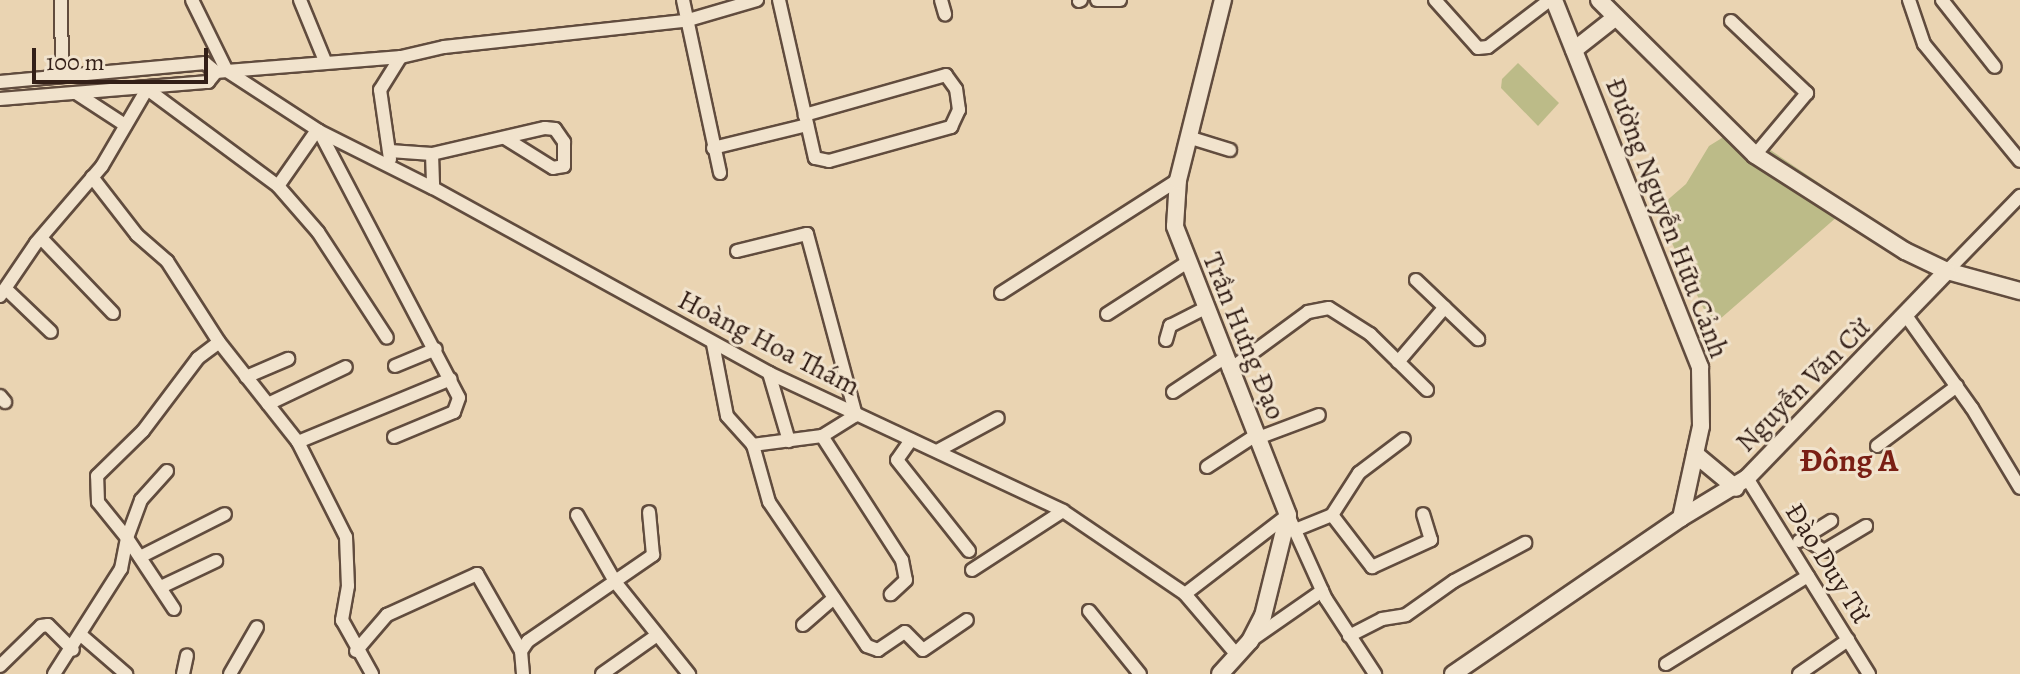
<!DOCTYPE html>
<html>
<head>
<meta charset="utf-8">
<style>
  body { margin:0 }
  #map { position:relative; width:2020px; height:674px; overflow:hidden; background:#ead4b2; font-family:Alegreya,serif }
  div>[style] { position:absolute }
  [style*='--x'] { left:calc(var(--x)*1px); top:calc(var(--y)*1px); width:calc(var(--w)*1px); rotate:calc(var(--a)*1deg) }
  .green>* { inset:0; background:#bcbb88 }
  .roads { filter:drop-shadow(2px 0 #614c3e) drop-shadow(-2px 0 #614c3e) drop-shadow(0 2px #614c3e) drop-shadow(0 -2px #614c3e) }
  .street>* { height:12px; margin:-6px; padding:0 6px; transform-origin:6px; border-radius:6px; background:#f1e3cd }
  .secondary>* { height:16px; margin:-8px; padding:0 8px; transform-origin:8px; border-radius:8px; background:#f1e3cd }
  span { translate:-50% -50%; white-space:nowrap; text-align:center; line-height:1.15; -webkit-text-stroke:6px #f1e3cd; paint-order:stroke }
  .street-label { font-size:28px; color:#331f17 }
  .quarter-label { font-size:32px; color:#7a1f14; font-weight:700 }
  .scale { position:absolute; left:32px; top:48px; width:176px; height:36px; box-sizing:border-box; border:4px solid #331f17; border-top:0; padding-left:10px; font-size:24px; line-height:28px; white-space:nowrap; color:#331f17; -webkit-text-stroke:6px #f1e3cd; paint-order:stroke }
</style>
</head>
<body>
<div id="map">
  <div class="green">
    <div style="clip-path:polygon(1518px 63px,1559px 103px,1538px 126px,1501px 88px,1502px 79px)"></div>
    <div style="clip-path:polygon(1738px 128px,1822px 185px,1838px 216px,1712px 326px,1656px 210px,1686px 184px,1709px 146px)"></div>
  </div>
  <div class="roads">
    <div class="street">
      <div style="--x:61;--y:0;--w:76;--a:89.2"></div>
      <div style="--x:192;--y:0;--w:79;--a:63.8"></div>
      <div style="--x:227;--y:71;--w:110;--a:33.1"></div>
      <div style="--x:319;--y:131;--w:127;--a:26.6"></div>
      <div style="--x:433;--y:188;--w:384;--a:28.8"></div>
      <div style="--x:769;--y:373;--w:325;--a:25.1"></div>
      <div style="--x:1063;--y:511;--w:148;--a:34.2"></div>
      <div style="--x:1185;--y:594;--w:80;--a:49.6"></div>
      <div style="--x:300;--y:0;--w:66;--a:67.7"></div>
      <div style="--x:683;--y:0;--w:177;--a:77.9"></div>
      <div style="--x:779;--y:0;--w:162;--a:77.2"></div>
      <div style="--x:815;--y:158;--w:14;--a:12"></div>
      <div style="--x:829;--y:161;--w:127;--a:-15.6"></div>
      <div style="--x:951;--y:127;--w:19;--a:-65"></div>
      <div style="--x:959;--y:110;--w:21;--a:-98"></div>
      <div style="--x:956;--y:89;--w:17;--a:-126"></div>
      <div style="--x:946;--y:75;--w:147;--a:164.2"></div>
      <div style="--x:941;--y:0;--w:15;--a:74"></div>
      <div style="--x:1097;--y:0;--w:23;--a:0"></div>
      <div style="--x:1435;--y:0;--w:64;--a:48.1"></div>
      <div style="--x:1478;--y:48;--w:10;--a:-6"></div>
      <div style="--x:1488;--y:47;--w:78;--a:-37.2"></div>
      <div style="--x:1909;--y:0;--w:46;--a:71.2"></div>
      <div style="--x:1924;--y:44;--w:151;--a:50.6"></div>
      <div style="--x:1942;--y:0;--w:85;--a:51.7"></div>
      <div style="--x:1079;--y:1;--w:2;--a:-27"></div>
      <div style="--x:1731;--y:21;--w:105;--a:43.5"></div>
      <div style="--x:1807;--y:93;--w:81;--a:130"></div>
      <div style="--x:0;--y:82;--w:206;--a:-5.3"></div>
      <div style="--x:205;--y:63;--w:14;--a:39"></div>
      <div style="--x:76;--y:93;--w:59;--a:33.1"></div>
      <div style="--x:0;--y:99;--w:209;--a:-4.7"></div>
      <div style="--x:208;--y:82;--w:13;--a:-51"></div>
      <div style="--x:216;--y:72;--w:11;--a:-5"></div>
      <div style="--x:227;--y:71;--w:175;--a:-4.6"></div>
      <div style="--x:401;--y:57;--w:44;--a:-13.1"></div>
      <div style="--x:444;--y:47;--w:242;--a:-6.2"></div>
      <div style="--x:685;--y:21;--w:75;--a:-16.3"></div>
      <div style="--x:319;--y:131;--w:301;--a:62.3"></div>
      <div style="--x:459;--y:398;--w:15;--a:110"></div>
      <div style="--x:454;--y:412;--w:65;--a:157.4"></div>
      <div style="--x:1188;--y:137;--w:44;--a:17.2"></div>
      <div style="--x:713;--y:148;--w:97;--a:-13.7"></div>
      <div style="--x:390;--y:151;--w:42;--a:4.1"></div>
      <div style="--x:432;--y:154;--w:116;--a:-13"></div>
      <div style="--x:545;--y:128;--w:10;--a:6"></div>
      <div style="--x:555;--y:129;--w:16;--a:55"></div>
      <div style="--x:564;--y:142;--w:24;--a:90"></div>
      <div style="--x:564;--y:166;--w:11;--a:170"></div>
      <div style="--x:553;--y:168;--w:57;--a:-148"></div>
      <div style="--x:432;--y:154;--w:34;--a:88"></div>
      <div style="--x:390;--y:159;--w:70;--a:-98.2"></div>
      <div style="--x:380;--y:90;--w:39;--a:-58"></div>
      <div style="--x:92;--y:177;--w:73;--a:52.2"></div>
      <div style="--x:137;--y:235;--w:40;--a:41"></div>
      <div style="--x:167;--y:261;--w:96;--a:57.3"></div>
      <div style="--x:219;--y:342;--w:127;--a:51.7"></div>
      <div style="--x:298;--y:442;--w:106;--a:63.2"></div>
      <div style="--x:346;--y:537;--w:49;--a:87.7"></div>
      <div style="--x:348;--y:586;--w:35;--a:100"></div>
      <div style="--x:342;--y:620;--w:62;--a:60.9"></div>
      <div style="--x:278;--y:186;--w:68;--a:-55.1"></div>
      <div style="--x:41;--y:238;--w:104;--a:46.2"></div>
      <div style="--x:737;--y:251;--w:72;--a:-13.7"></div>
      <div style="--x:807;--y:234;--w:188;--a:74.9"></div>
      <div style="--x:856;--y:415;--w:40;--a:148"></div>
      <div style="--x:822;--y:436;--w:70;--a:172.6"></div>
      <div style="--x:1947;--y:271;--w:105;--a:-45.8"></div>
      <div style="--x:1416;--y:280;--w:86;--a:43.6"></div>
      <div style="--x:6;--y:289;--w:62;--a:43.7"></div>
      <div style="--x:1001;--y:293;--w:210;--a:-32.6"></div>
      <div style="--x:0;--y:296;--w:64;--a:-55.8"></div>
      <div style="--x:36;--y:243;--w:101;--a:-49.4"></div>
      <div style="--x:102;--y:166;--w:89;--a:-59.7"></div>
      <div style="--x:147;--y:89;--w:163;--a:36.5"></div>
      <div style="--x:278;--y:186;--w:61;--a:49"></div>
      <div style="--x:318;--y:232;--w:126;--a:56.9"></div>
      <div style="--x:1107;--y:314;--w:94;--a:-32.8"></div>
      <div style="--x:1907;--y:317;--w:112;--a:54.5"></div>
      <div style="--x:1972;--y:408;--w:93;--a:59"></div>
      <div style="--x:1166;--y:340;--w:15;--a:-74"></div>
      <div style="--x:1170;--y:326;--w:38;--a:-27"></div>
      <div style="--x:713;--y:344;--w:73;--a:79"></div>
      <div style="--x:727;--y:416;--w:39;--a:48"></div>
      <div style="--x:753;--y:445;--w:59;--a:74.3"></div>
      <div style="--x:769;--y:502;--w:174;--a:55.8"></div>
      <div style="--x:867;--y:646;--w:12;--a:20"></div>
      <div style="--x:878;--y:650;--w:32;--a:-34"></div>
      <div style="--x:905;--y:632;--w:25;--a:45"></div>
      <div style="--x:923;--y:650;--w:53;--a:-34.3"></div>
      <div style="--x:1398;--y:362;--w:72;--a:-49.5"></div>
      <div style="--x:395;--y:366;--w:44;--a:-22.5"></div>
      <div style="--x:1229;--y:370;--w:98;--a:-36.3"></div>
      <div style="--x:1308;--y:312;--w:21;--a:-11"></div>
      <div style="--x:1329;--y:308;--w:49;--a:32.4"></div>
      <div style="--x:1370;--y:334;--w:80;--a:44.5"></div>
      <div style="--x:769;--y:373;--w:71;--a:73.6"></div>
      <div style="--x:246;--y:377;--w:46;--a:-23.2"></div>
      <div style="--x:1173;--y:392;--w:61;--a:-33.7"></div>
      <div style="--x:0;--y:396;--w:8;--a:50"></div>
      <div style="--x:268;--y:404;--w:86;--a:-25.4"></div>
      <div style="--x:822;--y:436;--w:148;--a:57.2"></div>
      <div style="--x:902;--y:560;--w:20;--a:79"></div>
      <div style="--x:906;--y:580;--w:21;--a:137"></div>
      <div style="--x:1258;--y:438;--w:65;--a:-20.7"></div>
      <div style="--x:911;--y:440;--w:24;--a:125"></div>
      <div style="--x:897;--y:460;--w:116;--a:51.6"></div>
      <div style="--x:298;--y:442;--w:165;--a:-22.4"></div>
      <div style="--x:1877;--y:446;--w:100;--a:-36.9"></div>
      <div style="--x:937;--y:451;--w:69;--a:-28.4"></div>
      <div style="--x:1207;--y:467;--w:59;--a:-33.1"></div>
      <div style="--x:167;--y:471;--w:39;--a:132"></div>
      <div style="--x:141;--y:500;--w:40;--a:110.2"></div>
      <div style="--x:127;--y:538;--w:85;--a:56.5"></div>
      <div style="--x:1747;--y:478;--w:231;--a:58.1"></div>
      <div style="--x:577;--y:515;--w:78;--a:60.2"></div>
      <div style="--x:616;--y:583;--w:117;--a:51.3"></div>
      <div style="--x:1332;--y:515;--w:66;--a:52.4"></div>
      <div style="--x:1372;--y:567;--w:65;--a:-24.6"></div>
      <div style="--x:1431;--y:540;--w:27;--a:-107"></div>
      <div style="--x:1295;--y:530;--w:40;--a:-22"></div>
      <div style="--x:1332;--y:515;--w:50;--a:-57.3"></div>
      <div style="--x:1359;--y:473;--w:56;--a:-37.1"></div>
      <div style="--x:1804;--y:538;--w:24;--a:33"></div>
      <div style="--x:1824;--y:551;--w:49;--a:-30.8"></div>
      <div style="--x:1799;--y:541;--w:38;--a:-32"></div>
      <div style="--x:140;--y:557;--w:95;--a:-26.8"></div>
      <div style="--x:972;--y:570;--w:108;--a:-33"></div>
      <div style="--x:161;--y:587;--w:61;--a:-25.3"></div>
      <div style="--x:1185;--y:594;--w:130;--a:-37.5"></div>
      <div style="--x:1288;--y:515;--w:92;--a:65.7"></div>
      <div style="--x:1326;--y:599;--w:90;--a:56.8"></div>
      <div style="--x:1089;--y:611;--w:81;--a:51"></div>
      <div style="--x:803;--y:625;--w:41;--a:-41.1"></div>
      <div style="--x:81;--y:635;--w:60;--a:40.9"></div>
      <div style="--x:1349;--y:636;--w:37;--a:-27"></div>
      <div style="--x:1382;--y:619;--w:24;--a:-9"></div>
      <div style="--x:1406;--y:615;--w:59;--a:-35.3"></div>
      <div style="--x:1454;--y:581;--w:81;--a:-28.2"></div>
      <div style="--x:1250;--y:641;--w:88;--a:-34.8"></div>
      <div style="--x:356;--y:651;--w:48;--a:-49.3"></div>
      <div style="--x:387;--y:615;--w:99;--a:-24.5"></div>
      <div style="--x:477;--y:574;--w:89;--a:60.3"></div>
      <div style="--x:1666;--y:664;--w:167;--a:-31.8"></div>
      <div style="--x:0;--y:666;--w:57;--a:-44.3"></div>
      <div style="--x:41;--y:626;--w:7;--a:-8"></div>
      <div style="--x:48;--y:625;--w:35;--a:45"></div>
      <div style="--x:54;--y:674;--w:125;--a:-57.5"></div>
      <div style="--x:121;--y:569;--w:32;--a:-79"></div>
      <div style="--x:127;--y:538;--w:46;--a:-128.9"></div>
      <div style="--x:98;--y:502;--w:26;--a:-92"></div>
      <div style="--x:97;--y:476;--w:64;--a:-44.4"></div>
      <div style="--x:143;--y:431;--w:91;--a:-53"></div>
      <div style="--x:198;--y:358;--w:26;--a:-37"></div>
      <div style="--x:183;--y:674;--w:19;--a:-78"></div>
      <div style="--x:230;--y:674;--w:54;--a:-60.1"></div>
      <div style="--x:523;--y:674;--w:23;--a:-95"></div>
      <div style="--x:521;--y:651;--w:12;--a:-55"></div>
      <div style="--x:528;--y:641;--w:152;--a:-34.5"></div>
      <div style="--x:653;--y:555;--w:43;--a:-95.3"></div>
      <div style="--x:602;--y:674;--w:67;--a:-35.3"></div>
      <div style="--x:1799;--y:674;--w:60;--a:-34.8"></div>
    </div>
    <div class="secondary">
      <div style="--x:1599;--y:0;--w:220;--a:44.8"></div>
      <div style="--x:1755;--y:155;--w:178;--a:32.6"></div>
      <div style="--x:1905;--y:251;--w:47;--a:25.5"></div>
      <div style="--x:1947;--y:271;--w:76;--a:15.3"></div>
      <div style="--x:1574;--y:50;--w:53;--a:-38.2"></div>
      <div style="--x:1695;--y:454;--w:53;--a:39.7"></div>
      <div style="--x:1681;--y:518;--w:77;--a:-31.2"></div>
      <div style="--x:1747;--y:478;--w:288;--a:-46"></div>
      <div style="--x:1220;--y:674;--w:45;--a:-47.7"></div>
      <div style="--x:1250;--y:641;--w:28;--a:-63"></div>
      <div style="--x:1263;--y:616;--w:104;--a:-76.1"></div>
      <div style="--x:1288;--y:515;--w:310;--a:-111.4"></div>
      <div style="--x:1175;--y:226;--w:46;--a:-86.3"></div>
      <div style="--x:1178;--y:180;--w:186;--a:-76"></div>
      <div style="--x:1453;--y:674;--w:276;--a:-34.4"></div>
      <div style="--x:1681;--y:518;--w:94;--a:-77.7"></div>
      <div style="--x:1701;--y:426;--w:59;--a:-91"></div>
      <div style="--x:1700;--y:367;--w:395;--a:-111.7"></div>
    </div>
  </div>
  <div class="street-label">
    <span style="left:1667px;top:218px;rotate:69deg">Đường Nguyễn Hữu Cảnh</span>
    <span style="left:1244px;top:336px;rotate:68deg">Trần Hưng Đạo</span>
    <span style="left:769px;top:343px;rotate:27deg">Hoàng Hoa Thám</span>
    <span style="left:1803px;top:385px;rotate:-45deg">Nguyễn Văn Cừ</span>
    <span style="left:1828px;top:563px;rotate:58deg">Đào Duy Từ</span>
  </div>
  <div class="quarter-label">
    <span style="left:1849px;top:460px">Đông A</span>
  </div>
  <div class="scale">100 m</div>
</div>
</body>
</html>
